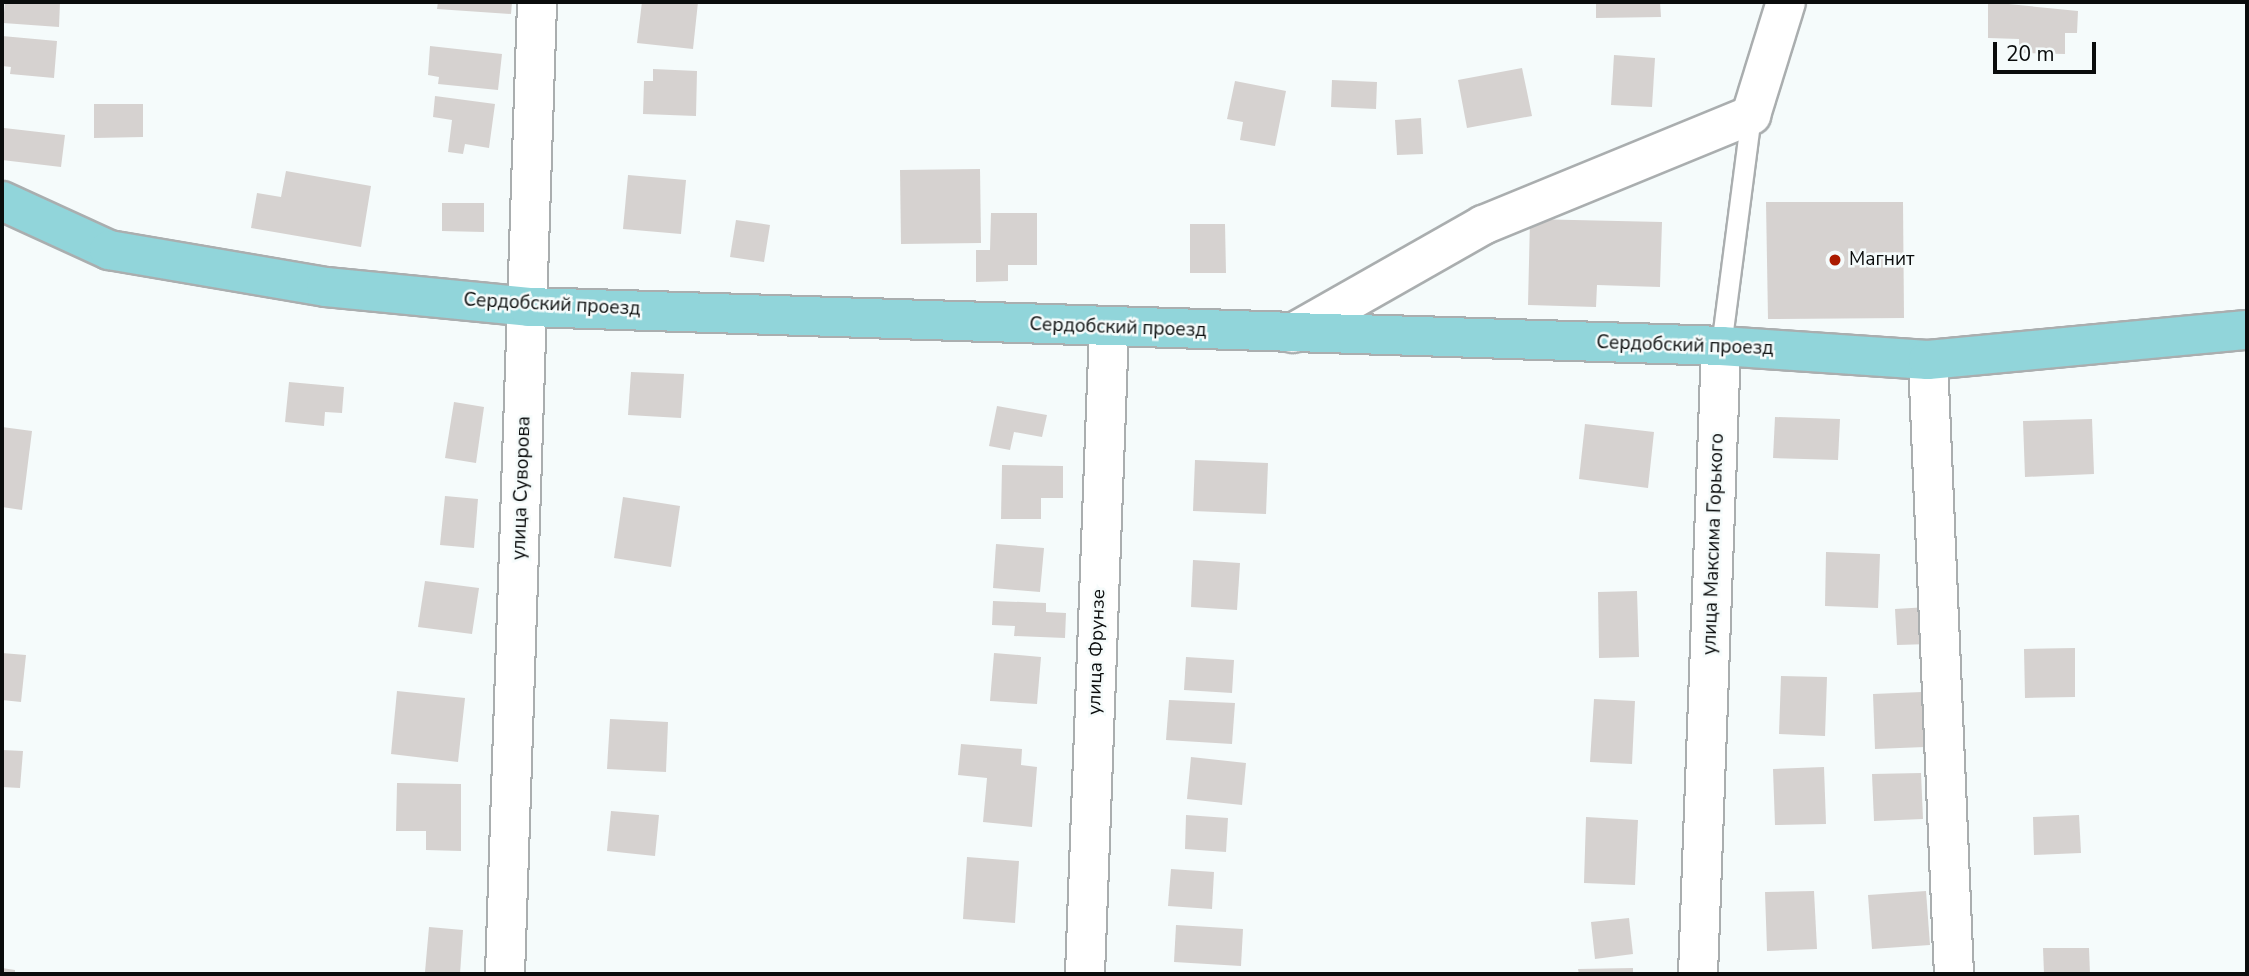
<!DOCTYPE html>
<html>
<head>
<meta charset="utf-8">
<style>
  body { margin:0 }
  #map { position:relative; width:2249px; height:976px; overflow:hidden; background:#f5fbfb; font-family:"Nunito Sans",sans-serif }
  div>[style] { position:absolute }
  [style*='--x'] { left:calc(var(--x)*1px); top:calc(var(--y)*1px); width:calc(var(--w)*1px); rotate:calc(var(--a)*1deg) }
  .building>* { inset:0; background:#d6d2d0 }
  .roads { filter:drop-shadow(2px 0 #aaaeaf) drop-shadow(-2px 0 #aaaeaf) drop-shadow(0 2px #aaaeaf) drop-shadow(0 -2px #aaaeaf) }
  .lane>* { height:19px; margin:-9.5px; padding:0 9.5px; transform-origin:9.5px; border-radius:9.5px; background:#fff }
  .street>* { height:38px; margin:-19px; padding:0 19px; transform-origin:19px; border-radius:19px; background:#fff }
  .primary>* { height:38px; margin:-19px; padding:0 19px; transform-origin:19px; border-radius:19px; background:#91d5da }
  .dots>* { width:19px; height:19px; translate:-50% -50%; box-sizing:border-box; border:4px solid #f5fbfb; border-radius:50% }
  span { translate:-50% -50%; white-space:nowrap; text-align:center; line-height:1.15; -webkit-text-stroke:5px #f5fbfb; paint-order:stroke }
  .poi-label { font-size:19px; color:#0a0c0c }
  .left { translate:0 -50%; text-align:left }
  .street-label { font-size:19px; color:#0a0c0c }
  .frame { position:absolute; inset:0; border:4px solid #0a0c0c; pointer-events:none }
  .scale { position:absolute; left:1993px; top:42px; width:103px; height:32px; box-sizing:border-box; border:4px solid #0a0c0c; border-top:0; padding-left:9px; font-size:21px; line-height:24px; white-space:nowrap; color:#0a0c0c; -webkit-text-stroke:5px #f5fbfb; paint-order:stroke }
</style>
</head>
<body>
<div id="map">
  <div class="building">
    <div style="clip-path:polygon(5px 2px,60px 2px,59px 27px,3px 23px)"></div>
    <div style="clip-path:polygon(438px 2px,512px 2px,511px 14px,437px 9px)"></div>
    <div style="clip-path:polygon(642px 2px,698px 2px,693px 49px,637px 43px)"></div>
    <div style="clip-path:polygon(1596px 2px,1660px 2px,1661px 17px,1596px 18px)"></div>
    <div style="clip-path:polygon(1988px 2px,2078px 11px,2077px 33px,2065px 33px,2065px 54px,2019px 53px,2019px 39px,1988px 38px)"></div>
    <div style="clip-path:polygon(2px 36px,57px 41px,54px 78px,10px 74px,11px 67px,2px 66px)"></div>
    <div style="clip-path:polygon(430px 46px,502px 54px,498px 90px,438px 84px,439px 77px,428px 75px)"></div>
    <div style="clip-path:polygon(1614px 55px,1655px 58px,1652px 107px,1611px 105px)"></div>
    <div style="clip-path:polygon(1522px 68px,1532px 116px,1467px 128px,1458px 80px)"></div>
    <div style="clip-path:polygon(653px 69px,697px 71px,696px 116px,643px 114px,644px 81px,653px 81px)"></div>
    <div style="clip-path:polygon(1332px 80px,1377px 82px,1376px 109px,1331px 107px)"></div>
    <div style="clip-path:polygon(1235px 81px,1286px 91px,1275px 146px,1240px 140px,1243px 122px,1227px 119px)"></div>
    <div style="clip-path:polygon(435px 96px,495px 104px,489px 148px,465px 144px,463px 154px,448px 152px,452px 120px,433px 117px)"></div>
    <div style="clip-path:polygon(94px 104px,143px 104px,143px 137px,94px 138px)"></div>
    <div style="clip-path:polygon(1421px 118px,1423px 154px,1397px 155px,1395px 120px)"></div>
    <div style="clip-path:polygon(4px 128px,65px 135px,61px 167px,2px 160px)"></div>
    <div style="clip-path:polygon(980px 169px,981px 243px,901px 244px,900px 170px)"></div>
    <div style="clip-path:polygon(286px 171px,371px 186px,361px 247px,251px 228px,257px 193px,281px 197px)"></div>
    <div style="clip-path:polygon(628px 175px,686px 180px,681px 234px,623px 229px)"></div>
    <div style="clip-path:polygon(1766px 202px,1903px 202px,1904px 318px,1768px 319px)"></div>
    <div style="clip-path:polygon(442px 203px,484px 203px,484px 232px,442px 231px)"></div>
    <div style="clip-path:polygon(991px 213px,1037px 213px,1037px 265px,1008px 265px,1008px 281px,976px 282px,976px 250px,990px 250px)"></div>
    <div style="clip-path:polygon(1530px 219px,1662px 222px,1660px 287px,1597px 285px,1596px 307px,1528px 305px)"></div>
    <div style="clip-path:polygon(736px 220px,770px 225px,764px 262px,730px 257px)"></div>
    <div style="clip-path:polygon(1190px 224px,1225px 224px,1226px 273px,1190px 273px)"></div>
    <div style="clip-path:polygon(631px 372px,684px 374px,681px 418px,628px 415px)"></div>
    <div style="clip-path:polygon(289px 382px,344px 387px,342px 413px,325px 412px,324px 426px,285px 422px)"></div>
    <div style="clip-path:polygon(454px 402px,484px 407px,476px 463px,445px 458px)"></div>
    <div style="clip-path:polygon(997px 406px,1047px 415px,1042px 437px,1014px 432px,1010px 450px,989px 446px)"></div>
    <div style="clip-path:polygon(1775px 417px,1840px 419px,1838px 460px,1773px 458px)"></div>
    <div style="clip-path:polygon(2092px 419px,2094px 474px,2025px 477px,2023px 421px)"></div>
    <div style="clip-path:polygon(1585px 424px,1654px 432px,1648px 488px,1579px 479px)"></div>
    <div style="clip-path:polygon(2px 427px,32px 431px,22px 510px,2px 507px)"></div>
    <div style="clip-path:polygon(1195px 460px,1268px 463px,1266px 514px,1193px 511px)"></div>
    <div style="clip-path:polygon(1002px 465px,1063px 466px,1063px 498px,1041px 498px,1041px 519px,1001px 519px)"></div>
    <div style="clip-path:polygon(445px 496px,478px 499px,474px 548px,440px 545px)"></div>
    <div style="clip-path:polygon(623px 497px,680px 506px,671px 567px,614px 558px)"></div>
    <div style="clip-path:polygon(996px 544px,1044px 548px,1040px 592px,993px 588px)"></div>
    <div style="clip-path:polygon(1826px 552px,1880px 554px,1878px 608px,1825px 606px)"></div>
    <div style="clip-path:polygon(1193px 560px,1240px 563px,1237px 610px,1191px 607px)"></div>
    <div style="clip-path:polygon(425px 581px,479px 588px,472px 634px,418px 627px)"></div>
    <div style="clip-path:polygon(1637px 591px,1639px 657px,1599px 658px,1598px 592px)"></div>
    <div style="clip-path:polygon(993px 601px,1046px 603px,1046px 612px,1066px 613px,1065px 638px,1014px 636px,1015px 626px,992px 625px)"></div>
    <div style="clip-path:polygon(1928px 607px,1930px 644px,1897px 645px,1895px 609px)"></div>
    <div style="clip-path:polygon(2075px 648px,2075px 697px,2025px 698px,2024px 649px)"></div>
    <div style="clip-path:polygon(2px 653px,26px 655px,21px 702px,2px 700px)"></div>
    <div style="clip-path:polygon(994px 653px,1041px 657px,1037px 704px,990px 701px)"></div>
    <div style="clip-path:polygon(1186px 657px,1234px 660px,1232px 693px,1184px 690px)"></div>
    <div style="clip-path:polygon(1781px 676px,1827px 677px,1825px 736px,1779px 734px)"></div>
    <div style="clip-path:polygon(397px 691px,465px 698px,458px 762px,391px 754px)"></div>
    <div style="clip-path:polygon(1922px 692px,1925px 747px,1875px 749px,1873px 694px)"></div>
    <div style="clip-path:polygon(1594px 699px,1635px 701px,1632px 764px,1590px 762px)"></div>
    <div style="clip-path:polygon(1169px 700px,1235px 703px,1232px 744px,1166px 740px)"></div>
    <div style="clip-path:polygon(610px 719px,668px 722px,666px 772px,607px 769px)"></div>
    <div style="clip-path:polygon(961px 744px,1022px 749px,1021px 765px,1037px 767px,1032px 827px,983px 822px,987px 778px,958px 775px)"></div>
    <div style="clip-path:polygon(2px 750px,23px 751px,20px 788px,2px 787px)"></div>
    <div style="clip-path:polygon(1191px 757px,1246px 763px,1242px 805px,1187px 799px)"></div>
    <div style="clip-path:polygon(1824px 767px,1826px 824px,1775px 825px,1773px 769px)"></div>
    <div style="clip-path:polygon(1921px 773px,1923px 819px,1874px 821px,1872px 774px)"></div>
    <div style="clip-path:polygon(397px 783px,461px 784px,461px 851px,426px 850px,426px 831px,396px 831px)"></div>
    <div style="clip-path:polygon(611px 811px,659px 815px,655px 856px,607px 851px)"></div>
    <div style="clip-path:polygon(1186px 815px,1228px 818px,1226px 852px,1185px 849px)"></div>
    <div style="clip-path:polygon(2079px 815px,2081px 853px,2034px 855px,2033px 817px)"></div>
    <div style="clip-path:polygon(1586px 817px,1638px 820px,1635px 885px,1584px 883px)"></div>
    <div style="clip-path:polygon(967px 857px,1019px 861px,1015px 923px,963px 919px)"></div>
    <div style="clip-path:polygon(1171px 869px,1214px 872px,1212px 909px,1168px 906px)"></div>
    <div style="clip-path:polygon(1814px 891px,1817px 949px,1767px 951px,1765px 892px)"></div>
    <div style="clip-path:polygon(1926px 891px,1930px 945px,1872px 949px,1868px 895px)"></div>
    <div style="clip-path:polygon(1629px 918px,1633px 954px,1595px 959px,1591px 922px)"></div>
    <div style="clip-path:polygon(1176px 925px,1243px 929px,1241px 966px,1174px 962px)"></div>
    <div style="clip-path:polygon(429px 927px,463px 930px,460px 974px,425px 972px)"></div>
    <div style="clip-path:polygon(2043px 948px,2089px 948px,2090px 974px,2044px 974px)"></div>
    <div style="clip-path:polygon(2px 968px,15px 970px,15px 974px,2px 974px)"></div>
    <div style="clip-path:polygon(1633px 968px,1633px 974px,1579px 974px,1578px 969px)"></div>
  </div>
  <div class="roads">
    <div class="lane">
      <div style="--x:1721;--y:346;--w:233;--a:-82.6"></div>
    </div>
    <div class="street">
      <div style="--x:1293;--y:333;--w:219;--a:-29.6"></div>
      <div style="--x:1483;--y:225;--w:290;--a:-22.3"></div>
      <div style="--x:1751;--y:115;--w:118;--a:-72.8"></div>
      <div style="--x:1928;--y:360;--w:615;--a:87.58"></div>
      <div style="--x:505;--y:974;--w:973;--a:-88.11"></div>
      <div style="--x:1085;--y:974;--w:645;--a:-87.87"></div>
      <div style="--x:1698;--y:974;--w:628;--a:-87.9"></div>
    </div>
    <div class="primary">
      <div style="--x:2;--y:201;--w:118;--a:24.6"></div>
      <div style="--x:109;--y:250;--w:220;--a:9.7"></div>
      <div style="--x:326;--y:287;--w:204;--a:5.6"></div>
      <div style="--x:529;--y:307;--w:1193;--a:1.87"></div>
      <div style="--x:1721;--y:346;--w:207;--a:3.9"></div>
      <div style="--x:1928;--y:360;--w:320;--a:-5.4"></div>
    </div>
  </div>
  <div class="dots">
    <div style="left:1835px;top:260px;background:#aa1b00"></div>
  </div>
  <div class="poi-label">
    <span class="left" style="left:1849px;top:260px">Магнит</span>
  </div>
  <div class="street-label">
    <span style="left:552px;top:305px;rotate:3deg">Сердобский проезд</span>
    <span style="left:1118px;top:328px;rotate:2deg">Сердобский проезд</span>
    <span style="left:1685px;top:346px;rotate:2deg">Сердобский проезд</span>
    <span style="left:522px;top:488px;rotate:-88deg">улица Суворова</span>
    <span style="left:1714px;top:544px;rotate:-88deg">улица Максима Горького</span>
    <span style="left:1097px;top:652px;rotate:-88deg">улица Фрунзе</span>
  </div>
  <div class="frame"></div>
  <div class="scale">20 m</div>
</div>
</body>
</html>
